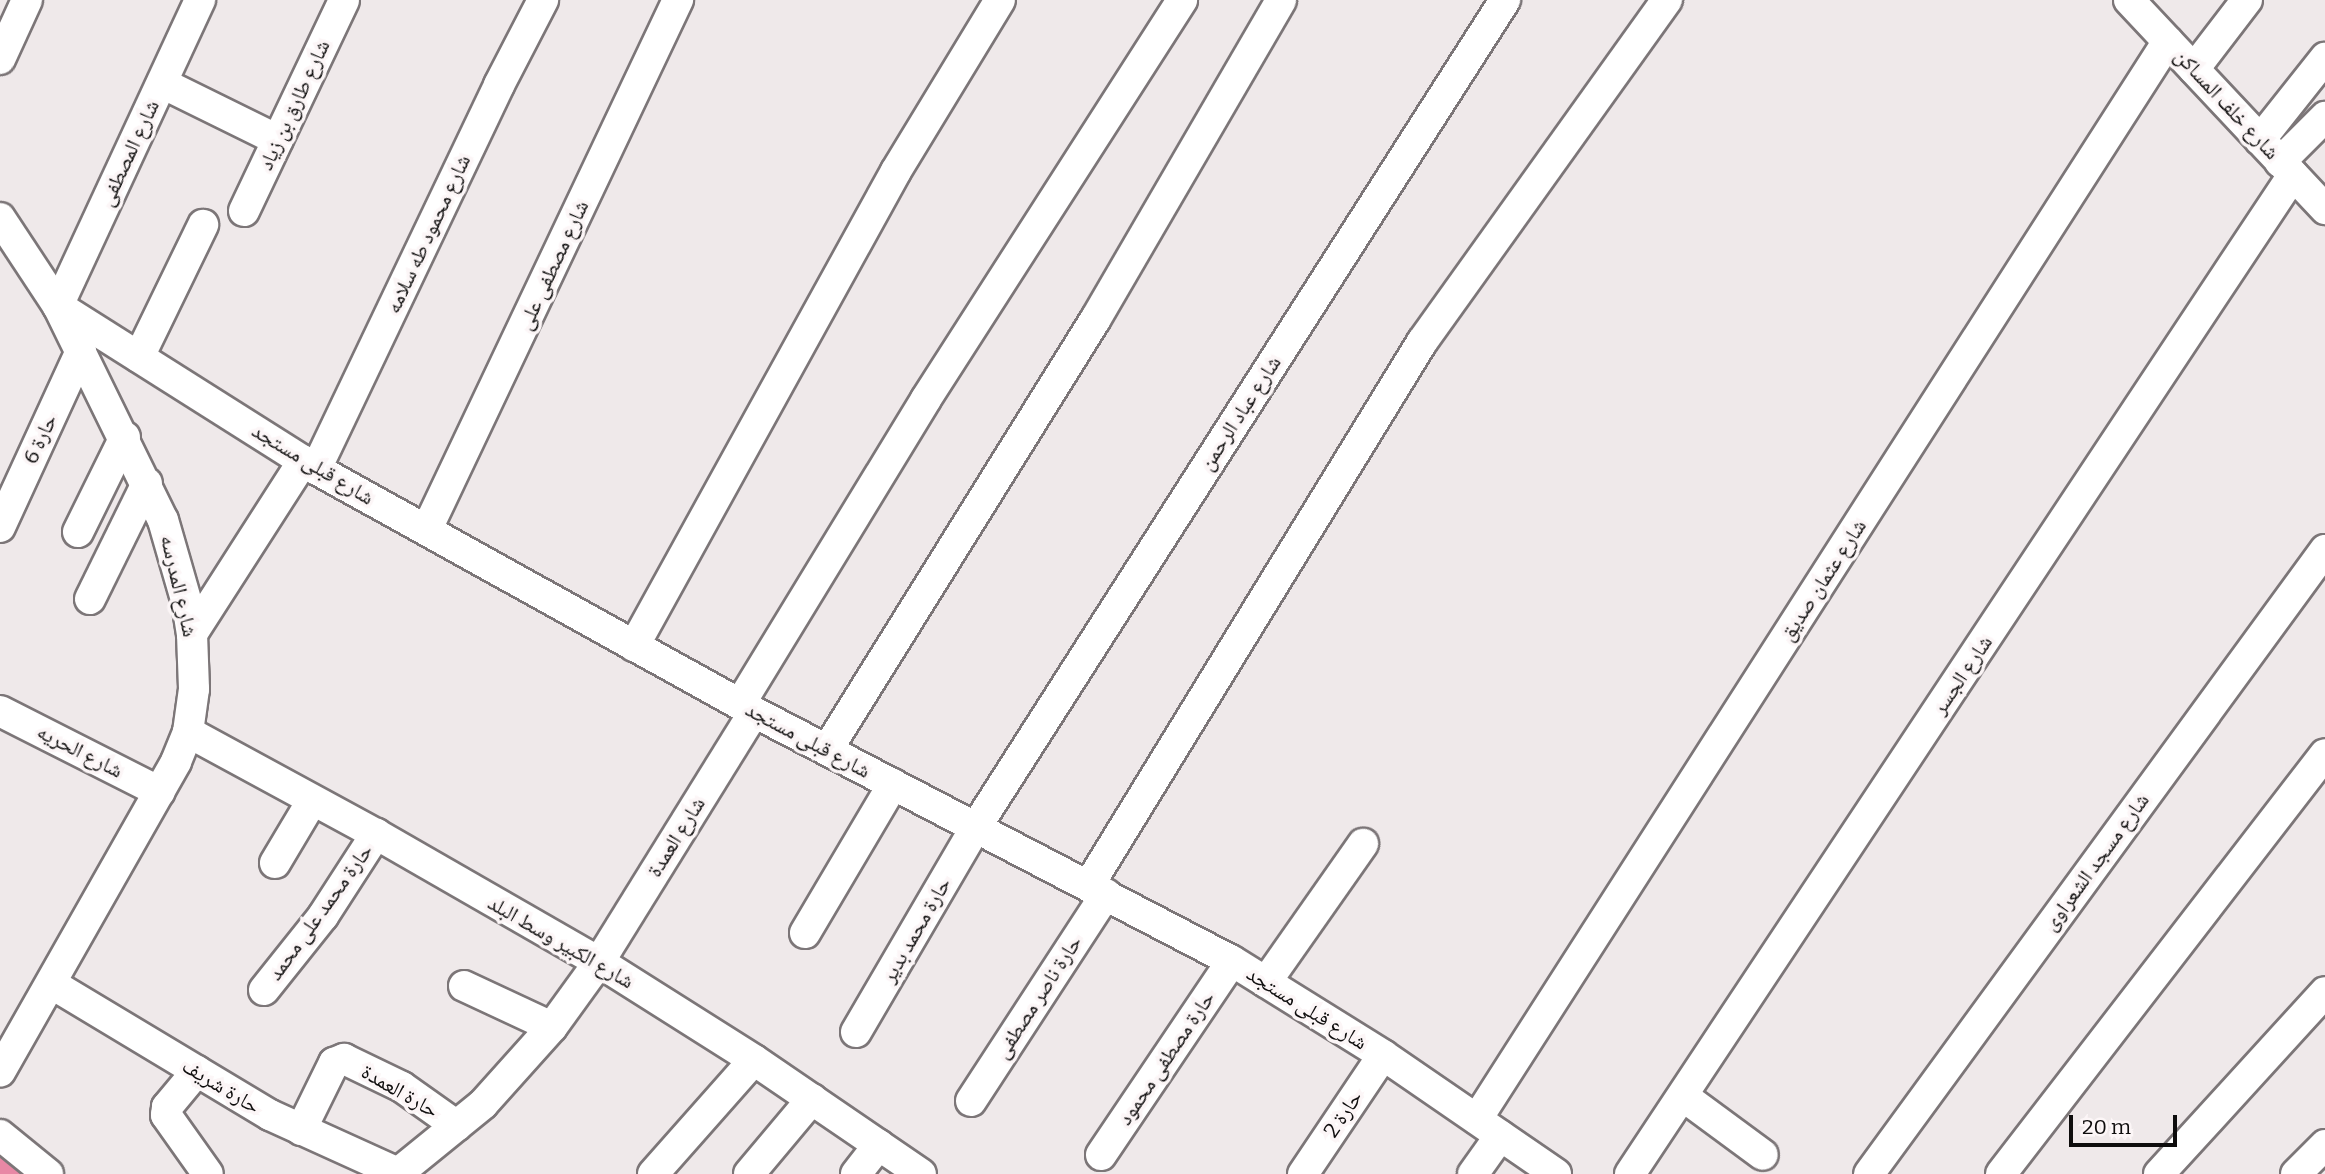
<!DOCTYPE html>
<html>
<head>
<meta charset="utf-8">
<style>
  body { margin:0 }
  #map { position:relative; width:2325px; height:1174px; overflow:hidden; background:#efe9ea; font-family:Bitter,"Noto Naskh Arabic",serif }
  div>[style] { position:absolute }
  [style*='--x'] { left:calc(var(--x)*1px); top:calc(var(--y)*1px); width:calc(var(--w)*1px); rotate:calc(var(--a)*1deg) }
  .water>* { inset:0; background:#e888a5 }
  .roads { filter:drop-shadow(2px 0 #7c7678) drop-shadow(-2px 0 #7c7678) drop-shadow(0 2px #7c7678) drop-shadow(0 -2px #7c7678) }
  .minor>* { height:30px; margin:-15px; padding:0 15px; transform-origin:15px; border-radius:15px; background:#fff }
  span { translate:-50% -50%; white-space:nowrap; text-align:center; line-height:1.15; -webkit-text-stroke:7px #fcf6f7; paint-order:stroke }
  .street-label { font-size:21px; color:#0e0d0d }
  .scale { position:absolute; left:2069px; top:1115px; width:108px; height:32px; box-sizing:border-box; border:4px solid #0e0d0d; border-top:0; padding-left:9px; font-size:21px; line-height:24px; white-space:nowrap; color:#0e0d0d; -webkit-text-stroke:5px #fcf6f7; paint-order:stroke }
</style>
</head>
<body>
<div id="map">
  <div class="water">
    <div style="clip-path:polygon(0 1157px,2px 1158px,22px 1174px,0 1174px)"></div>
  </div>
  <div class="roads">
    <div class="minor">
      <div style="--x:200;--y:0;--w:337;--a:114.9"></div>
      <div style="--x:58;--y:306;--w:305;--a:32.3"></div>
      <div style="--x:316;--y:469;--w:501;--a:29.02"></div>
      <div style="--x:754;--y:712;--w:539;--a:27.52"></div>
      <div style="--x:1232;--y:961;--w:178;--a:31.9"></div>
      <div style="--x:1383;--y:1055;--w:210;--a:34.5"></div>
      <div style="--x:2129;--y:0;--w:287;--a:46.8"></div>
      <div style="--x:0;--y:59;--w:65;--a:-65.4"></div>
      <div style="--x:2194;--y:69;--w:87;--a:-52.5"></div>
      <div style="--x:162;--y:83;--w:129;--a:26.2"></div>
      <div style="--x:2260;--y:140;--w:105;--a:-51.6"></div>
      <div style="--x:2280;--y:162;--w:64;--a:-45"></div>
      <div style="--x:244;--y:211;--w:233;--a:-64.6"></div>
      <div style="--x:0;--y:218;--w:105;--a:56.6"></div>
      <div style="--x:58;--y:306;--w:238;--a:63.9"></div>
      <div style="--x:163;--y:520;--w:86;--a:73.9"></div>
      <div style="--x:187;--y:603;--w:31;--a:81"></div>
      <div style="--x:192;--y:634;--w:55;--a:87.9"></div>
      <div style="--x:194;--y:689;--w:43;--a:97.9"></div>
      <div style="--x:188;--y:732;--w:32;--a:112"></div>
      <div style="--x:176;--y:762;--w:356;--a:119.6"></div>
      <div style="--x:139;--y:357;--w:147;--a:-64.1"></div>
      <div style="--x:316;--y:469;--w:425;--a:-64.5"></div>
      <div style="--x:499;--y:85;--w:96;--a:-62.6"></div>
      <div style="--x:0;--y:527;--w:194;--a:-65.3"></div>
      <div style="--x:427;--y:529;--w:586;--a:-64.62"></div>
      <div style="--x:78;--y:532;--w:106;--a:-63.7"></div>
      <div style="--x:90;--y:599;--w:129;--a:-63.8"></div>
      <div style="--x:192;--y:634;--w:206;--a:-57.3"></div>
      <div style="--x:634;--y:646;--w:542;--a:-61.12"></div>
      <div style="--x:896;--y:171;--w:200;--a:-58.7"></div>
      <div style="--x:740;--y:704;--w:357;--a:-58.6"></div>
      <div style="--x:926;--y:399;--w:474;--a:-57.3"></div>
      <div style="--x:0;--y:711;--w:179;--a:26.9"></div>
      <div style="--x:188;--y:732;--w:214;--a:28.5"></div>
      <div style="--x:376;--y:834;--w:257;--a:29.9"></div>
      <div style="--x:599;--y:962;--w:183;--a:32.3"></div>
      <div style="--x:754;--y:1060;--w:202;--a:34.3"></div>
      <div style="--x:827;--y:750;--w:507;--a:-58.07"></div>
      <div style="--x:1095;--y:320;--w:370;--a:-59.8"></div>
      <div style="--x:275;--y:863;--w:72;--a:-59.2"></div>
      <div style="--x:1089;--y:885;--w:637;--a:-58.48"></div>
      <div style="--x:1422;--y:342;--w:421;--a:-54.4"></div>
      <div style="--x:805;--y:933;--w:173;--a:-59.4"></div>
      <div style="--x:1266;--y:982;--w:169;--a:-54.9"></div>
      <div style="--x:52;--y:984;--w:254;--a:31"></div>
      <div style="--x:270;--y:1115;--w:141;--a:24.4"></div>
      <div style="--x:464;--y:986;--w:97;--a:25"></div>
      <div style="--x:264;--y:990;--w:95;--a:-51.4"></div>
      <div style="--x:323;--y:916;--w:98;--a:-57.1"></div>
      <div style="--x:856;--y:1032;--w:238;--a:-59.7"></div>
      <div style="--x:976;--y:827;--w:982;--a:-57.39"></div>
      <div style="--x:197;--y:1071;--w:47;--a:129.8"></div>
      <div style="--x:167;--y:1107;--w:8;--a:97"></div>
      <div style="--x:166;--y:1115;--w:72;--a:54.6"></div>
      <div style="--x:1683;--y:1096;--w:99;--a:36.4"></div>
      <div style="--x:971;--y:1101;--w:247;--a:-56.9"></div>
      <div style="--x:1477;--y:1119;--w:1280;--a:-57.34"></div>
      <div style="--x:301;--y:1130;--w:75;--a:-63.8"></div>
      <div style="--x:334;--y:1063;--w:11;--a:-22"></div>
      <div style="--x:344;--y:1059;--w:64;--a:25.8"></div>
      <div style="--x:402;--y:1087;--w:67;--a:35.3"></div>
      <div style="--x:0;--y:1135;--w:62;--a:39.1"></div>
      <div style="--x:1101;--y:1155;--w:234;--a:-56"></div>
      <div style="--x:397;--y:1174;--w:111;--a:-39.1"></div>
      <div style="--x:483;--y:1104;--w:103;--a:-48.1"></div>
      <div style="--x:552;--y:1027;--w:80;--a:-54.1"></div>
      <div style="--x:599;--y:962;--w:294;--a:-58.2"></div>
      <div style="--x:653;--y:1174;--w:152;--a:-48.5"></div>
      <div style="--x:749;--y:1174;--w:98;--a:-50"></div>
      <div style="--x:856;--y:1174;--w:37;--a:-52"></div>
      <div style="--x:1303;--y:1174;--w:143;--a:-56.1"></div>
      <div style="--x:1473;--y:1174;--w:47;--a:-54.6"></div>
      <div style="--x:1630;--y:1174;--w:1199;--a:-56.43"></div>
      <div style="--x:1869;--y:1174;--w:773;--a:-53.84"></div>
      <div style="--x:2001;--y:1174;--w:530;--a:-52.35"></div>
      <div style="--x:2159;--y:1174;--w:246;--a:-47.6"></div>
      <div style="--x:2296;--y:1174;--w:41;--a:-45"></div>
    </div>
  </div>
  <div class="street-label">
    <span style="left:2227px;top:104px;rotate:47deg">شارع خلف المساكن</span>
    <span style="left:294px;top:105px;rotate:-65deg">شارع طارق بن زياد</span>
    <span style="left:129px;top:153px;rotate:-65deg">شارع المصطفى</span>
    <span style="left:428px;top:234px;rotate:-65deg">شارع محمود طه سلامه</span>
    <span style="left:553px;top:265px;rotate:-65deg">شارع مصطفى على</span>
    <span style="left:1240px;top:413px;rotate:-57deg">شارع عباد الرحمن</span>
    <span style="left:40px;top:439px;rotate:-65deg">حارة 6</span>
    <span style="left:313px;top:464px;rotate:31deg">شارع قبلى مستجد</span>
    <span style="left:1823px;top:580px;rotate:-57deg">شارع عثمان صديق</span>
    <span style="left:179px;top:586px;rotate:77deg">شارع المدرسه</span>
    <span style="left:1962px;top:675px;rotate:-56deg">شارع الجسر</span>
    <span style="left:808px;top:740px;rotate:28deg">شارع قبلى مستجد</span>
    <span style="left:80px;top:751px;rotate:27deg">شارع الحريه</span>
    <span style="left:676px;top:837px;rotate:-58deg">شارع العمدة</span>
    <span style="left:2096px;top:862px;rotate:-54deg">شارع مسجد الشعراوى</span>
    <span style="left:320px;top:912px;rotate:-54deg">حارة محمد على محمد</span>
    <span style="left:916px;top:930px;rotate:-60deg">حارة محمد بدير</span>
    <span style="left:561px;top:942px;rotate:30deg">شارع الكبير وسط البلد</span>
    <span style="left:1038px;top:997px;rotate:-57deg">حارة ناصر مصطفى</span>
    <span style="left:1307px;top:1008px;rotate:32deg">شارع قبلى مستجد</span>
    <span style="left:1166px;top:1058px;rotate:-56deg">حارة مصطفى محمود</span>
    <span style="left:221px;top:1086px;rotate:31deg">حارة شريف</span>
    <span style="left:400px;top:1091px;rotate:30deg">حارة العمدة</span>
    <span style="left:1343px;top:1114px;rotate:-56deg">حارة 2</span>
  </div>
  <div class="scale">20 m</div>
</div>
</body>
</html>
